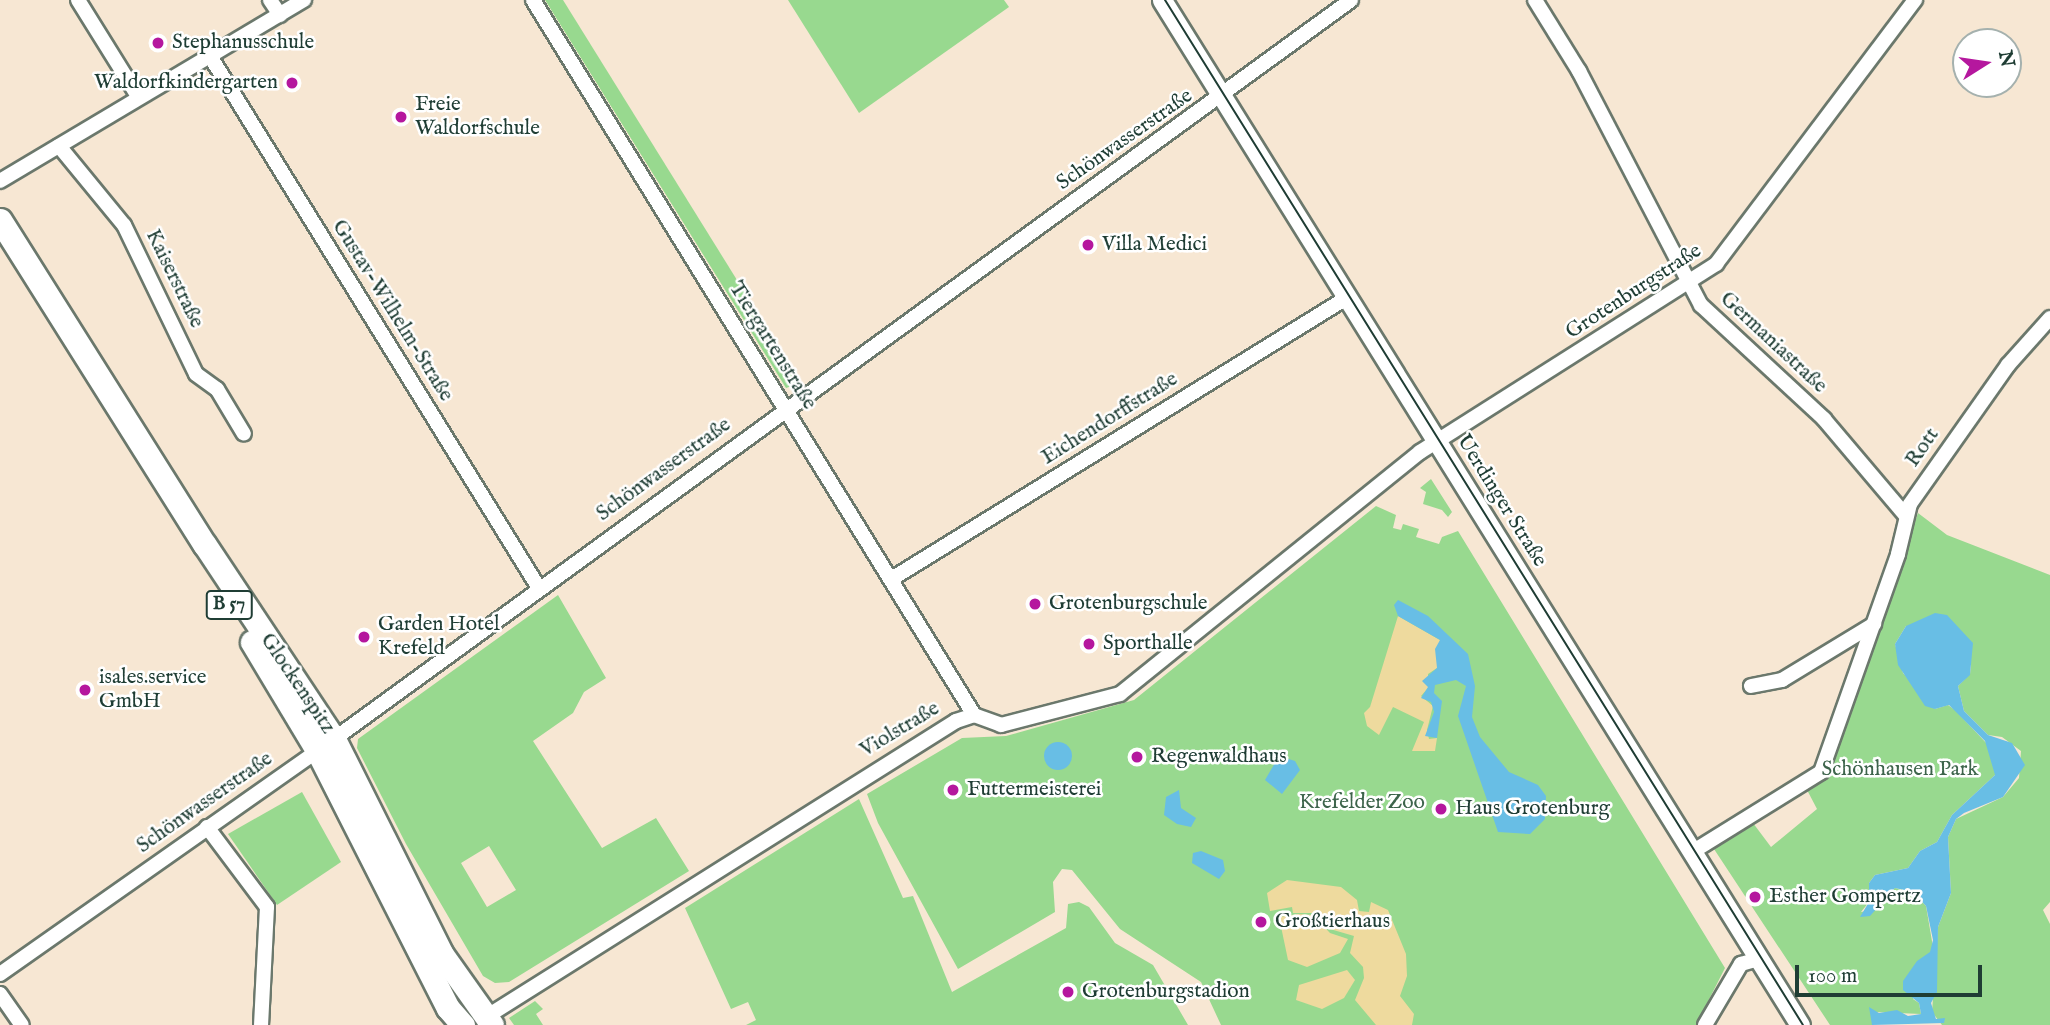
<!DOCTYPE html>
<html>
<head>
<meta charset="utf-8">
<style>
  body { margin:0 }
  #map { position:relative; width:2050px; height:1025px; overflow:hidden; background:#f7e7d3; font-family:"IM FELL English",serif }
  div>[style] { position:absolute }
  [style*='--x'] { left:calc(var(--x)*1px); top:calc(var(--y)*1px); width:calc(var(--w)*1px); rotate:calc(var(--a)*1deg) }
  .green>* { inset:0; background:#98d98f }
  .sand>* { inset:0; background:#eeda9e }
  .water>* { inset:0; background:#68bee5 }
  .round { border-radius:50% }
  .roads { filter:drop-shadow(2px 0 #6b786c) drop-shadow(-2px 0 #6b786c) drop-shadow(0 2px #6b786c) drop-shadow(0 -2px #6b786c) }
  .street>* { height:14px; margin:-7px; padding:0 7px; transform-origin:7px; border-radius:7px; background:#fff }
  .secondary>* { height:19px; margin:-9.5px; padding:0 9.5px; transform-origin:9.5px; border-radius:9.5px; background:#fff }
  .primary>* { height:23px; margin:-11.5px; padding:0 11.5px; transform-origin:11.5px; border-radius:11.5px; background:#fff }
  .tram>* { height:2px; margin:-1px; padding:0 1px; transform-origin:1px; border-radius:1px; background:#1f3d34 }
  .dots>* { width:19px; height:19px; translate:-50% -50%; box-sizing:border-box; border:4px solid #fff; border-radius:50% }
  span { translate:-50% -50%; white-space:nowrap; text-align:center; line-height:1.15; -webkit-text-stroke:5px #fff; paint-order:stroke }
  .shield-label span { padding:2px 5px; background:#fff; border:2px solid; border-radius:5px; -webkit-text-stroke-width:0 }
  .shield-label { font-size:19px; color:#1f3d34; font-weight:700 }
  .poi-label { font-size:21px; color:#1f3d34 }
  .left { translate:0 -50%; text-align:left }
  .right { translate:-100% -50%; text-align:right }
  .street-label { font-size:21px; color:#1f3d34 }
  .park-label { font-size:21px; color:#3d644b }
  .north { position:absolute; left:1952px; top:28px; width:70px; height:70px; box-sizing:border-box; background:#fff; border:2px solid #a5b1ae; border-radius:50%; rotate:78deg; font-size:19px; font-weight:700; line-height:28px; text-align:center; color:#1f3d34 }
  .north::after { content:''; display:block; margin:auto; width:24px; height:32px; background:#b5179e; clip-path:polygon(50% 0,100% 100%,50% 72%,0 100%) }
  .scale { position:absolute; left:1795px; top:965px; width:187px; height:32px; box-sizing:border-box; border:4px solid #1f3d34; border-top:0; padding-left:9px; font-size:21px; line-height:24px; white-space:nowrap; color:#1f3d34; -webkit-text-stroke:5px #fff; paint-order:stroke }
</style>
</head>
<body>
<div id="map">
  <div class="green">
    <div style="clip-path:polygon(545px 0,563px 0,801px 383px,786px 388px)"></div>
    <div style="clip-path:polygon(788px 0,1004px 0,1009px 7px,859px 113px)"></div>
    <div style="clip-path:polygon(1431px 479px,1452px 512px,1448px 517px,1442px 510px,1423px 504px,1426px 492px,1420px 488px)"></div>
    <div style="clip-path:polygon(1376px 506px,1396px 515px,1393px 528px,1401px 530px,1403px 524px,1419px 529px,1416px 537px,1439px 544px,1442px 537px,1458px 531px,1725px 968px,1696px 1025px,1221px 1025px,1201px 982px,1120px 929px,1072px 870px,1062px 869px,1053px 882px,1055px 912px,958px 969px,878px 823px,867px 794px,962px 738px,1006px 736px,1134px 700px)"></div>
    <div style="clip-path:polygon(1918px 513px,1947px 535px,2050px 575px,2050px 902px,2043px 910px,2050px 924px,2050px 1025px,1942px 1025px,1932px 1012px,1938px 927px,1951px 893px,1948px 837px,1956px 819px,2003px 797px,2019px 778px,2021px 751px,2002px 737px,1988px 735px,1964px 711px,1958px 686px,1970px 674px,1971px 665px,1906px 626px,1895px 644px,1903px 673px,1935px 709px,1948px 705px,1955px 710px,1990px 747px,1996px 766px,1995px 775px,1952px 815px,1937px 842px,1920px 851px,1908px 868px,1875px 875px,1869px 883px,1869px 902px,1861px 912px,1876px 909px,1885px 894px,1895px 888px,1913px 892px,1926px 906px,1933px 947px,1913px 999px,1919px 1003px,1921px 1014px,1875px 1012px,1872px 1025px,1830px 1025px,1712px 846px,1753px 823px,1771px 847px,1817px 809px,1806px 788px,1827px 774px)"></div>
    <div style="clip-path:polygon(evenodd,558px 595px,606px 678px,584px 692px,573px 713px,533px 741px,602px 848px,656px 818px,689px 871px,509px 982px,495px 983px,483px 976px,406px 844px,357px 748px,358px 739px,558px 595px,489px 846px,516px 890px,487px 907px,461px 863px,489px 846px)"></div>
    <div style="clip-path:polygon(302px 792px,341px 862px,277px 905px,228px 834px)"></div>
    <div style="clip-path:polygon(859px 799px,903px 898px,913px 896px,952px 992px,1066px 928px,1068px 904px,1079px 902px,1089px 907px,1115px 943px,1153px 965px,1188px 1025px,746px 1025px,756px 1020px,748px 1002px,731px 1009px,685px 908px)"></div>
    <div style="clip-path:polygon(535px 1001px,543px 1009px,536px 1014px,543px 1025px,514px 1025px,509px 1018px)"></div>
  </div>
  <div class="sand">
    <div style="clip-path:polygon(1398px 616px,1440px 640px,1437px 668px,1428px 674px,1428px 688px,1421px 696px,1433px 706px,1427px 730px,1429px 739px,1437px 738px,1435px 751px,1412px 751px,1424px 722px,1393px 707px,1379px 735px,1367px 726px,1364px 713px,1370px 707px)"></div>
    <div style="clip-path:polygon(1287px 880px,1341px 887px,1357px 900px,1359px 911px,1369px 912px,1371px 902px,1388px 910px,1406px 954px,1407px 976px,1400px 996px,1414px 1014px,1412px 1025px,1376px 1025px,1355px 1000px,1364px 978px,1363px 967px,1350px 953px,1357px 923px,1354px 936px,1330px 929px,1313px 913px,1293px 913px,1292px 907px,1270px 911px,1267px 893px)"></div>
    <div style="clip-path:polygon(1298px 914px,1313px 915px,1330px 933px,1348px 939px,1340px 953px,1307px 967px,1288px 960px,1279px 917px)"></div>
    <div style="clip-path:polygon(1347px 970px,1355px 980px,1344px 998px,1322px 1009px,1296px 1000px,1299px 985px)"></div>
  </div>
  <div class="water">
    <div style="clip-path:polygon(1398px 600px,1428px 616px,1468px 654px,1475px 686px,1472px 717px,1480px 737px,1509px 772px,1538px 785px,1546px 796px,1545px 819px,1530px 834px,1498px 832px,1458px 716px,1466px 686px,1456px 680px,1435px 685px,1434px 693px,1442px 701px,1437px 738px,1425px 736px,1434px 712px,1431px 702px,1421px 698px,1428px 687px,1422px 681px,1437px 668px,1435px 649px,1440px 640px,1398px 616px,1394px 605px)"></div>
    <div style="clip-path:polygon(1935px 613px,1947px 615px,1973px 643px,1970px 675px,1958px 686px,1964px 711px,1988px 735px,2012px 743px,2025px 765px,2003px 797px,1964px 813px,1956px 819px,1948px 837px,1951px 893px,1938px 927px,1937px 992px,1931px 1003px,1936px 1019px,1945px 1018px,1944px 1023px,1872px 1025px,1869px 1007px,1879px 1013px,1897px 1010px,1908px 1016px,1921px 1014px,1919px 1003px,1903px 990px,1903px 981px,1917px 961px,1930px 952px,1933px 940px,1926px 906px,1913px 892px,1895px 888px,1870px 916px,1860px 917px,1869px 902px,1869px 883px,1875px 875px,1908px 868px,1920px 851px,1937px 842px,1952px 815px,1995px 775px,1985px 741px,1949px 705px,1935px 709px,1925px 706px,1898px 665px,1895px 644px,1906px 626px)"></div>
    <div class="round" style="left:1044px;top:742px;width:28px;height:28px"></div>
    <div style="clip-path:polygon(1279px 756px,1295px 761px,1300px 770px,1282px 794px,1265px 780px)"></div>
    <div style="clip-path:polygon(1179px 790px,1181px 808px,1196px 818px,1191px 827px,1177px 824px,1164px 815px,1166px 797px)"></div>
    <div style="clip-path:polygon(1201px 851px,1223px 860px,1225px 871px,1219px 879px,1192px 863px,1193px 853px)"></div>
  </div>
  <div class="roads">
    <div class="street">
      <div style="--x:78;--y:0;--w:115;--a:58.1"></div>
      <div style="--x:270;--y:0;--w:18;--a:56"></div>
      <div style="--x:533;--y:0;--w:840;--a:58.33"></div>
      <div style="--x:1535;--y:0;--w:84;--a:58.2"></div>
      <div style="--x:1579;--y:71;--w:264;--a:62.5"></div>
      <div style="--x:1701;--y:305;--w:168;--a:42.8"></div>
      <div style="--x:1824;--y:419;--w:126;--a:49.8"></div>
      <div style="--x:210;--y:56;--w:626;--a:58.27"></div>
      <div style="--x:59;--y:146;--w:102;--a:50.6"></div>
      <div style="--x:124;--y:225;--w:165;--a:64.2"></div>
      <div style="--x:196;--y:374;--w:26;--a:36"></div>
      <div style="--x:217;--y:389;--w:52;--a:59"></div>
      <div style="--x:0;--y:181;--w:354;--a:-30.8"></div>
      <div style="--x:893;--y:578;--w:535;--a:-31.7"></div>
      <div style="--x:1751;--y:686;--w:32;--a:-11"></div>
      <div style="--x:1782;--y:680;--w:108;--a:-31.3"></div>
      <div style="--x:207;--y:827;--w:100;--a:53.1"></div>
      <div style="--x:267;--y:907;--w:118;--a:92.9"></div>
      <div style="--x:1692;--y:852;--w:152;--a:-31.8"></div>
      <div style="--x:1821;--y:772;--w:231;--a:-70.5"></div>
      <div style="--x:1898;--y:554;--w:51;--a:-76.5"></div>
      <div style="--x:1910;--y:504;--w:170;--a:-54.8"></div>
      <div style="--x:2008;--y:365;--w:63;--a:-48.2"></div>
      <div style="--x:0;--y:974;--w:408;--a:-35.1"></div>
      <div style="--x:334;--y:739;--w:1257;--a:-36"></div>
      <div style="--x:0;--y:994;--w:38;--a:55"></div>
      <div style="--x:486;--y:1017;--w:555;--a:-32.2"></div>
      <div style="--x:956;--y:721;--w:19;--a:-18"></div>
      <div style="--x:974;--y:715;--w:29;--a:20"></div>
      <div style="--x:1001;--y:725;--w:123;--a:-14.6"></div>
      <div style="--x:1120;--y:694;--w:385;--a:-38.9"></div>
      <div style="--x:1420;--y:452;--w:351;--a:-32.4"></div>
      <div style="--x:1716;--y:264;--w:331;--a:-53"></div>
      <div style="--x:1705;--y:1025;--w:71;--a:-59.5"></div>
      <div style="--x:1741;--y:964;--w:19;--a:-16"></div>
    </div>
    <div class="secondary">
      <div style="--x:1162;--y:0;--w:1207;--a:58.1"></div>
    </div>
    <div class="primary">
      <div style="--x:0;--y:220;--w:384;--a:57.8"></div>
      <div style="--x:205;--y:545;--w:233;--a:56.4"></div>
      <div style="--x:334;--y:739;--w:239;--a:63.4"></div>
      <div style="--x:441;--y:953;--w:88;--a:54.7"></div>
      <div style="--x:252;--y:642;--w:126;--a:59"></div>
      <div style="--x:317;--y:750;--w:289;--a:63.1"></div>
      <div style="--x:448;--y:1008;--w:23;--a:49"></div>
    </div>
  </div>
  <div class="tram">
    <div style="--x:1165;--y:0;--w:1207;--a:58.1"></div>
  </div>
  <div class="dots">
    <div style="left:158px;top:43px;background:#b5179e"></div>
    <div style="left:292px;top:83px;background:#b5179e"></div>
    <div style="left:401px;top:117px;background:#b5179e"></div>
    <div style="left:1088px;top:245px;background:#b5179e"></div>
    <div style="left:1035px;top:604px;background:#b5179e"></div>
    <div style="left:364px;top:637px;background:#b5179e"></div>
    <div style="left:1089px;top:644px;background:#b5179e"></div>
    <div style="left:85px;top:690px;background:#b5179e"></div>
    <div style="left:1137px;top:757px;background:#b5179e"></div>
    <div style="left:953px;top:790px;background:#b5179e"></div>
    <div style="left:1441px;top:809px;background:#b5179e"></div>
    <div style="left:1755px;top:897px;background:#b5179e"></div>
    <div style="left:1261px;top:922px;background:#b5179e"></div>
    <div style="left:1068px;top:992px;background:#b5179e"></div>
  </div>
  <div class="shield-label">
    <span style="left:229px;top:605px">B 57</span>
  </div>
  <div class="poi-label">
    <span class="left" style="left:172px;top:43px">Stephanusschule</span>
    <span class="right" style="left:278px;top:83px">Waldorfkindergarten</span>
    <span class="left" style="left:415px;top:117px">Freie<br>Waldorfschule</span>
    <span class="left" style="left:1102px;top:245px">Villa Medici</span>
    <span class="left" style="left:1049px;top:604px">Grotenburgschule</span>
    <span class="left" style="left:378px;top:637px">Garden Hotel<br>Krefeld</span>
    <span class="left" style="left:1103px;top:644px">Sporthalle</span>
    <span class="left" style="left:99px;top:690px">isales.service<br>GmbH</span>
    <span class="left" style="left:1151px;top:757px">Regenwaldhaus</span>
    <span class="left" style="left:967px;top:790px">Futtermeisterei</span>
    <span class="left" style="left:1455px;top:809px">Haus Grotenburg</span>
    <span class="left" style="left:1769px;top:897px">Esther Gompertz</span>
    <span class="left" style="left:1275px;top:922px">Großtierhaus</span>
    <span class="left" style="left:1082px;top:992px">Grotenburgstadion</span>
  </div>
  <div class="street-label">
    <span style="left:1125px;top:140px;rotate:-35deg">Schönwasserstraße</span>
    <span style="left:174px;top:279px;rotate:64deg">Kaiserstraße</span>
    <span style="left:1634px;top:292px;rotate:-33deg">Grotenburgstraße</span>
    <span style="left:392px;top:311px;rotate:58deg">Gustav-Wilhelm-Straße</span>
    <span style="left:1773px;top:343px;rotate:43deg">Germaniastraße</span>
    <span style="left:772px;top:346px;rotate:58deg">Tiergartenstraße</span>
    <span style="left:1110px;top:419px;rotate:-32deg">Eichendorffstraße</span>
    <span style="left:1923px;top:448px;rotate:-55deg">Rott</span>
    <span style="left:664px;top:470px;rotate:-36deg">Schönwasserstraße</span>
    <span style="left:1501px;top:501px;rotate:58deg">Uerdinger Straße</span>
    <span style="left:297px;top:684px;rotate:56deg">Glockenspitz</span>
    <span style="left:900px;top:730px;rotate:-31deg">Violstraße</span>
    <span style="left:205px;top:803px;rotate:-35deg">Schönwasserstraße</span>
  </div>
  <div class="park-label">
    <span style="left:1900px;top:770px">Schönhausen Park</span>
    <span style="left:1362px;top:803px">Krefelder Zoo</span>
  </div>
  <div class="north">N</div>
  <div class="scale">100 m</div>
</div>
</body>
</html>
